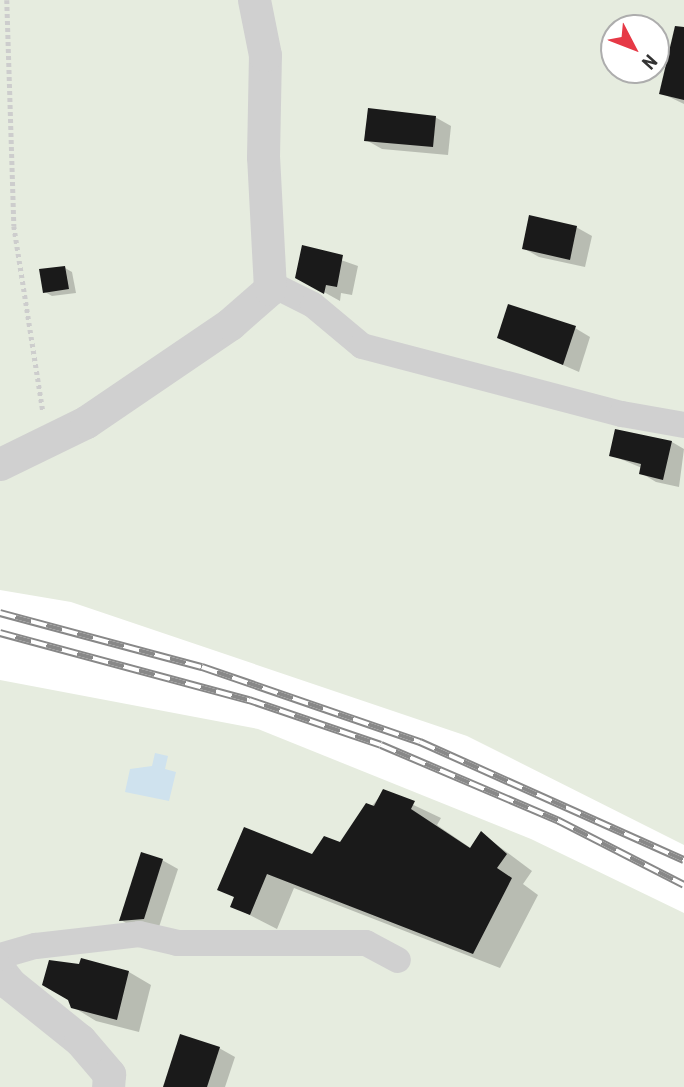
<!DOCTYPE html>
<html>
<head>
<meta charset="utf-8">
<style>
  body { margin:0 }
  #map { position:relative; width:684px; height:1087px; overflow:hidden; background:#fff; font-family:"Roboto Condensed",sans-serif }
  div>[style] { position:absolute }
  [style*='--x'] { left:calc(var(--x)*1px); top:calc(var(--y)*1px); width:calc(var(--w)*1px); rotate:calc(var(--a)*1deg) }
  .green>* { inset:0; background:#e6ecdf }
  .water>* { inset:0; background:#cfe2ee }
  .shadow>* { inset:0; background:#0003 }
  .building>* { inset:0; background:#1a1a1a }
  .path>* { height:4.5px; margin-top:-2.25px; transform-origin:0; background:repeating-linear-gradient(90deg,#cdcdcd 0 3.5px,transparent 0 7px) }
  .minor>* { height:26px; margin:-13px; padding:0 13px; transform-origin:13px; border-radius:13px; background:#d0d0d0 }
  .tertiary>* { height:33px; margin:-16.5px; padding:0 16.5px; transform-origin:16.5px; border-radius:16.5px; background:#d0d0d0 }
  .rail>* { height:8px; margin-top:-4px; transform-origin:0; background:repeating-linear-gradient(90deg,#fff 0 16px,#888 0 32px); box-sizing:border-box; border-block:2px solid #888 }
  span { translate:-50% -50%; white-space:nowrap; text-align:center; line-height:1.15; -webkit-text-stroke:7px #fff; paint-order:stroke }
  .north { position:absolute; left:600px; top:14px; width:70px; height:70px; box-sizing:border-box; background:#fff; border:2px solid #adadad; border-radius:50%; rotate:132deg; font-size:19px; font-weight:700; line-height:28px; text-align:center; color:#333 }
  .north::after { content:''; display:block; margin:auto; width:24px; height:32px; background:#e63946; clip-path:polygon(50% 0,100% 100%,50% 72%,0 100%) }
</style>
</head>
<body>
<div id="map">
  <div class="green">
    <div style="clip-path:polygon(evenodd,0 0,684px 0,684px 845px,467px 736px,71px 602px,0 590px,0 0,614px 28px,656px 28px,656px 70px,614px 70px,614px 28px)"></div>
    <div style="clip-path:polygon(0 680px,258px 729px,531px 839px,684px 913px,684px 1087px,0 1087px)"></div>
  </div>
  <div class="water">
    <div style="clip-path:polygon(155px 753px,168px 756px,165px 769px,176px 772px,169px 801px,125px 792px,130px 769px,152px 766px)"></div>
  </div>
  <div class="shadow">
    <div style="clip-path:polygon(684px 51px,684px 104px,661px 93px)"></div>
    <div style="clip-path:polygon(435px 117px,451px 126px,448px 155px,382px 149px,366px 140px)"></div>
    <div style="clip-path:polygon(576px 227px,592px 236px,585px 267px,539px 257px,523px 248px)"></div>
    <div style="clip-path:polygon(304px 247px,358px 266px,352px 295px,341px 293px,340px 301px,297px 277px)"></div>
    <div style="clip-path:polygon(65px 268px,72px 272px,76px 293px,52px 296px,45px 292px)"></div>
    <div style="clip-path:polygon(575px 328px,590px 337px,579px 372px,499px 337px)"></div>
    <div style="clip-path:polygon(617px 431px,672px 442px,684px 449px,679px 487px,656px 482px,641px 473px,642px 468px,611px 455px)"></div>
    <div style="clip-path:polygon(384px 791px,441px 818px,437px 825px,472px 849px,481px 833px,532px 871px,523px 884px,538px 895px,500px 968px,294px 888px,277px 929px,232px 906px,236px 898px,220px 889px,341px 845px)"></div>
    <div style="clip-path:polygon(162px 860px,178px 869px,159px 927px,136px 929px,121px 920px)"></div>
    <div style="clip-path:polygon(82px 960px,129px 972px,151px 985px,139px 1032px,96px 1021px,73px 1007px)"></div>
    <div style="clip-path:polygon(219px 1048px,235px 1057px,225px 1087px,165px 1087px)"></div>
  </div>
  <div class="building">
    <div style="clip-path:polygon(675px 26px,684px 27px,684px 100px,659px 94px)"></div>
    <div style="clip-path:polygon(368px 108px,436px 116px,433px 147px,364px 141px)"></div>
    <div style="clip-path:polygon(529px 215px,577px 226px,570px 260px,522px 249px)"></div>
    <div style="clip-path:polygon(302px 245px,343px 255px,337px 287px,326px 285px,324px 294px,295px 278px)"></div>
    <div style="clip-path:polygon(65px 266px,69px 289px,43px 293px,39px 269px)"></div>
    <div style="clip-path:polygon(508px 304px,576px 326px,563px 365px,497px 338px)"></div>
    <div style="clip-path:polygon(615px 429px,672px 441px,663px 480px,639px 474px,641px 464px,609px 456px)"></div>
    <div style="clip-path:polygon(383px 789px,415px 801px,411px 809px,470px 848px,481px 831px,507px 854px,497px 868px,512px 878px,473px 954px,267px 874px,250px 915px,230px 907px,234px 897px,217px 890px,244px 827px,312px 854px,324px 836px,340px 842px,366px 803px,374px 806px)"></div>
    <div style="clip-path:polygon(141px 852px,163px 859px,144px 919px,119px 921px)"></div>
    <div style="clip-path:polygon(81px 958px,129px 971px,117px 1020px,71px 1008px,68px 1000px,42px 985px,49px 960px,79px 964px)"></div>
    <div style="clip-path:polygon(180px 1034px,220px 1047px,207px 1087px,163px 1087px)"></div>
  </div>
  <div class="path">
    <div style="--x:7;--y:0;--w:226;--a:88.2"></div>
    <div style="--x:14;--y:226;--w:187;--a:81.1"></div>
  </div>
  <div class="minor">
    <div style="--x:269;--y:283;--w:49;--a:26.6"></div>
    <div style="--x:313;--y:305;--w:64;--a:39.9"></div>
    <div style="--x:362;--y:346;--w:269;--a:14.7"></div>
    <div style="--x:622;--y:414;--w:63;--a:10.1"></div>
    <div style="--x:0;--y:956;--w:37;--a:-16"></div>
    <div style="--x:36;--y:946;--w:104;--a:-6.6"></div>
    <div style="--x:139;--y:934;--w:39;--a:13"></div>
    <div style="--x:177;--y:943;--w:189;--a:0"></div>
    <div style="--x:366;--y:943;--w:36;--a:28"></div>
  </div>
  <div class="tertiary">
    <div style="--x:0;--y:464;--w:96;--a:-26"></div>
    <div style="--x:86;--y:422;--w:174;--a:-34.2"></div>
    <div style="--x:230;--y:324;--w:53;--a:-41.2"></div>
    <div style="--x:270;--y:289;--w:132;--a:-93"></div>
    <div style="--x:263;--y:157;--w:102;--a:-88.9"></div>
    <div style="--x:265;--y:55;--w:56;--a:-101.3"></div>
    <div style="--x:0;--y:971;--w:16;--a:52"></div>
    <div style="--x:10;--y:984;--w:90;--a:38.7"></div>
    <div style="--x:80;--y:1040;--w:45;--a:49.5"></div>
    <div style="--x:109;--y:1074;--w:13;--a:94"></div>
  </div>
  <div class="rail">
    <div style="--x:0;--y:613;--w:209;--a:15"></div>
    <div style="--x:202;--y:667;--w:231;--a:19"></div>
    <div style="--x:420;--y:742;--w:289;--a:24.1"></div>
    <div style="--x:0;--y:633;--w:258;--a:15.1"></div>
    <div style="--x:249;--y:700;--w:139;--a:18.8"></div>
    <div style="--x:381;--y:745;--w:194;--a:23.1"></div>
    <div style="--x:559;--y:821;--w:140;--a:27.1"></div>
  </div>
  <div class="north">N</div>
</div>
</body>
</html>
